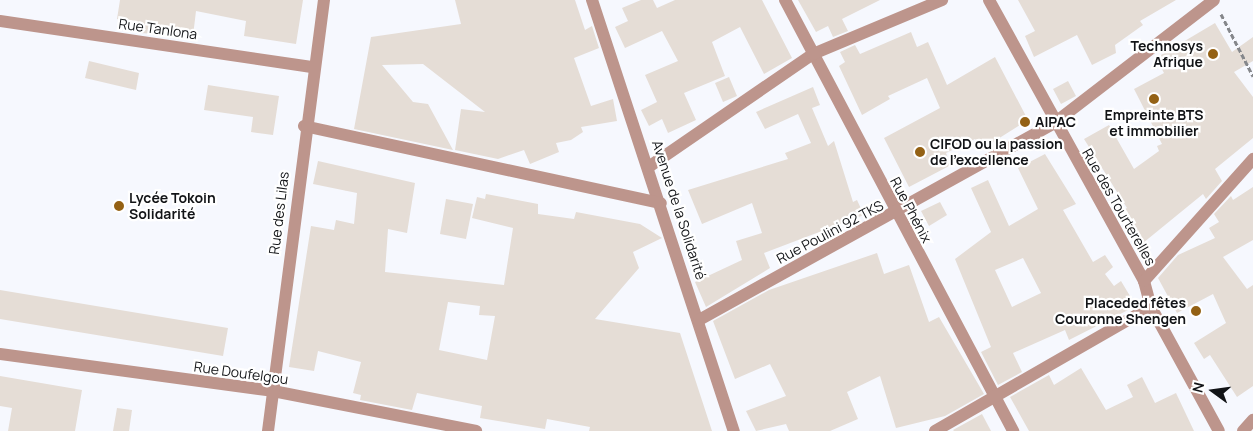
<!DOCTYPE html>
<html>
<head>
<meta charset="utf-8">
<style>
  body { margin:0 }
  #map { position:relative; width:1253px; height:431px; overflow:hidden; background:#f6f8fe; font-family:Manrope,sans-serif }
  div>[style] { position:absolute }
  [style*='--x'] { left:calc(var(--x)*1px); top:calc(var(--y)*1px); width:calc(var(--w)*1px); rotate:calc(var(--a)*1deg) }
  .building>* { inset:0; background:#e5ddd6 }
  .path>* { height:3px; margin-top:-1.5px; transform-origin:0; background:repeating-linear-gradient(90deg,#85878b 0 5px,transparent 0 7.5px) }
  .minor>* { height:12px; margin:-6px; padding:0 6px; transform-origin:6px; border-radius:6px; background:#bd958c }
  .dots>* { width:14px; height:14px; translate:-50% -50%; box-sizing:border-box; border:2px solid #fff; border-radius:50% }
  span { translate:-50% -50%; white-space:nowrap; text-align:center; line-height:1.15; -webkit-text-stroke:4.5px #fff; paint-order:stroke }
  .street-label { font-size:14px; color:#121417 }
  .poi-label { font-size:14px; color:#121417; font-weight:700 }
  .right { translate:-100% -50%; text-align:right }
  .left { translate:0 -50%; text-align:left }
  .north { position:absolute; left:1188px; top:366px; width:50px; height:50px; -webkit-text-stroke:4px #fff; paint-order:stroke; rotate:284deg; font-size:14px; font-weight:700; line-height:20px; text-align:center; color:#121417 }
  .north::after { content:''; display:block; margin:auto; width:18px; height:22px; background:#121417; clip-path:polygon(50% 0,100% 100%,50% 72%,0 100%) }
</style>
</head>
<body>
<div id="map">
  <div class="building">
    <div style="clip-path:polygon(120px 0,303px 0,296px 44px,244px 36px,246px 21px,196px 11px,193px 36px,140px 33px,142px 23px,117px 19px)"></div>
    <div style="clip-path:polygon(455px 0,575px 0,585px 30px,592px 26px,599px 48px,574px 58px,591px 106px,613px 99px,617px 121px,581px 127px,583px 132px,571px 140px,556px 143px,559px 152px,530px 164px,524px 150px,498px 159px,455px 150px,461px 109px,485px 112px,423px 64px,382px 65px,413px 102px,428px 104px,453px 150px,354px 129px,371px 37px,461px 24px)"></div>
    <div style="clip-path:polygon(641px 0,653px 0,657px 8px,675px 0,762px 0,792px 58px,764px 74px,740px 27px,712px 42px,725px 76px,684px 93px,696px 120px,668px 133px,662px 119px,649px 126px,641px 110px,657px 102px,645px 75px,678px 61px,662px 31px,625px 48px,615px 27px,628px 21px,622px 8px)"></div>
    <div style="clip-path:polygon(798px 0,880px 0,842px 19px,848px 31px,833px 37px,828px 26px,816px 32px)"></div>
    <div style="clip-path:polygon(1018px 0,1176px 0,1140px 21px,1143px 25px,1115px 45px,1116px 53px,1092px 65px,1077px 35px,1034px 57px,1025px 36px,1035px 31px)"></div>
    <div style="clip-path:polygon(1215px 23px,1232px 52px,1253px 37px,1253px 61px,1234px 72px,1253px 97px,1253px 138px,1215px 169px,1222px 181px,1206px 199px,1203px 194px,1143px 243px,1123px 210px,1127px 208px,1084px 139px,1109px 125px,1134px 169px,1159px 151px,1157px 146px,1162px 144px,1134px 89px,1164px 73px,1156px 58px)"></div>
    <div style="clip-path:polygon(911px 32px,917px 47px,928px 42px,947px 85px,995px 57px,1028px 120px,982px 149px,975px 139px,946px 153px,951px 165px,909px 187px,884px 138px,940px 108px,927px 78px,888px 96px,890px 99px,862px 115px,839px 66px,845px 62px,840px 52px,855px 45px,860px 54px)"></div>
    <div style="clip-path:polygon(89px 61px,139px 73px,136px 90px,85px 78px)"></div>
    <div style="clip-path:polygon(729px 77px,737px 96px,723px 102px,715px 83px)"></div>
    <div style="clip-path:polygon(1068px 81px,1076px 96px,1061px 104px,1053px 89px)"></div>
    <div style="clip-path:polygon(208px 85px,279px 96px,273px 135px,251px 132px,253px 117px,204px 110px)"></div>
    <div style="clip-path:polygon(813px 87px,820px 105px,812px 108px,828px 146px,834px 141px,853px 202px,857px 200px,864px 215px,764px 253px,770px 268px,706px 307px,695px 282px,742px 260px,736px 241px,762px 233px,752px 203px,702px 224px,688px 190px,788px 159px,785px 153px,811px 143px,798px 114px,765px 129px,756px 112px)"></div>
    <div style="clip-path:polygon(evenodd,1045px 154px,1076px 204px,1063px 210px,1093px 262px,1105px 255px,1113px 267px,1105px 274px,1114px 286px,1121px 281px,1136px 306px,1069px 340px,1065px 330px,1013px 353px,1022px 372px,998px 385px,981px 352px,991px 347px,955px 259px,991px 232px,971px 188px,988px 180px,1009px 226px,1038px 209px,1018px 168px,1045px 154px,1023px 258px,1041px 293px,1012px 307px,995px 270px,1023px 258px)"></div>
    <div style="clip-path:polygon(evenodd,318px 161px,415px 183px,407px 233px,388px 229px,385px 272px,504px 285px,513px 228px,472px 218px,477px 197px,485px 199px,486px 194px,538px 204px,538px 214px,574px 219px,576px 212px,640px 224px,662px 238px,633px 252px,639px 268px,595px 319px,680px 333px,712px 431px,589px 431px,590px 427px,547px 419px,545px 429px,480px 418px,482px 406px,417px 393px,412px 410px,360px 400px,361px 395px,353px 393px,361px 362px,318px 351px,314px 371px,289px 367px,311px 226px,334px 230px,336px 220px,354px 224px,357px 193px,313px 184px,318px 161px,448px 302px,480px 306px,479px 315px,495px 316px,487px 360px,439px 350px,448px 302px)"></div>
    <div style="clip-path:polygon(1253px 187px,1253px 240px,1223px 257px,1247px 289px,1253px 285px,1253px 386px,1237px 397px,1210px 355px,1204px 359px,1194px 343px,1226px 323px,1213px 294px,1177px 313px,1158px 278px,1178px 255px,1215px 238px,1209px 228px,1219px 222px,1214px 214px,1231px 196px,1233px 200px)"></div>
    <div style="clip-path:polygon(446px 199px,473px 204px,466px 239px,440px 234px)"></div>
    <div style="clip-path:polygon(940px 202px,947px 215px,929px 226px,921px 211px)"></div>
    <div style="clip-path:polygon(877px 253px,884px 274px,909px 265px,929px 322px,939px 317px,984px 394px,945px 416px,896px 428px,880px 376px,847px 392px,858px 419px,830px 431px,789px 431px,786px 424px,756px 431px,746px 411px,786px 396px,770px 364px,735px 379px,713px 321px,769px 290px)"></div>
    <div style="clip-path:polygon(0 290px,228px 328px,223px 356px,0 319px)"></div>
    <div style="clip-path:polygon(1081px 368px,1106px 410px,1133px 397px,1127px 385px,1142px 377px,1155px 403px,1176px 393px,1194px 431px,1029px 431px,1010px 397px,1049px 375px,1054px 385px)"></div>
    <div style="clip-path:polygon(0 376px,82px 390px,75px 431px,8px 431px,12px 408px,0 406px)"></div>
    <div style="clip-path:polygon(117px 408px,132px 410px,129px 431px,113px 431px)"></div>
    <div style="clip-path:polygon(982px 414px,991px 431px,954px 431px,953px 430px)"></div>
  </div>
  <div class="path">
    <div style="--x:1221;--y:14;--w:70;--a:62.7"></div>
  </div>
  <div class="minor">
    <div style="--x:592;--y:0;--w:454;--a:71.8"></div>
    <div style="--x:785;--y:0;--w:488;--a:62.1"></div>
    <div style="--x:989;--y:0;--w:321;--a:61.1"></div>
    <div style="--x:1144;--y:281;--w:27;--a:75"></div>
    <div style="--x:1151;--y:307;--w:141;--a:61.3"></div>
    <div style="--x:0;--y:21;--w:315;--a:8.4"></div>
    <div style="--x:304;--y:126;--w:365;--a:12.2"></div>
    <div style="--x:650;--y:166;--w:198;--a:-34.5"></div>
    <div style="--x:813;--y:54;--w:140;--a:-22.7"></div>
    <div style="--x:1144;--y:281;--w:164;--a:-48.2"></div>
    <div style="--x:699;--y:320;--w:405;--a:-29"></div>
    <div style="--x:1053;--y:124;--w:203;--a:-37.6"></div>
    <div style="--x:0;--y:354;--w:275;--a:7.7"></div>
    <div style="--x:273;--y:391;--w:207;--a:11.1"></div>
    <div style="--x:268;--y:431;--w:435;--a:-82.6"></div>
    <div style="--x:935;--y:431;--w:249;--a:-29.9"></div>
    <div style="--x:1243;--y:431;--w:15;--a:-48"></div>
  </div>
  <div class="dots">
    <div style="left:1213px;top:54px;background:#946114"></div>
    <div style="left:1154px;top:99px;background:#946114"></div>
    <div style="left:1025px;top:122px;background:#946114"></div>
    <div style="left:920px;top:152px;background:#946114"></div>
    <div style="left:119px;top:206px;background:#946114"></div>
    <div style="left:1196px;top:311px;background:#946114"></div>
  </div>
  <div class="street-label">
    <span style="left:158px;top:29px;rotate:8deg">Rue Tanlona</span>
    <span style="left:1119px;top:207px;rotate:60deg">Rue des Tourterelles</span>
    <span style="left:679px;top:210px;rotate:72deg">Avenue de la Solidarité</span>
    <span style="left:911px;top:210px;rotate:62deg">Rue Phénix</span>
    <span style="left:279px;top:213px;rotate:-83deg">Rue des Lilas</span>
    <span style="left:830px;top:232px;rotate:-28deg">Rue Poulini 92 TKS</span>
    <span style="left:241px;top:373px;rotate:8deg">Rue Doufelgou</span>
  </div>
  <div class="poi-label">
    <span class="right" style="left:1203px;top:54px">Technosys<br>Afrique</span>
    <span style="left:1154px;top:123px">Empreinte BTS<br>et immobilier</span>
    <span class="left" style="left:1035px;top:122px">AIPAC</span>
    <span class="left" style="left:930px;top:152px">CIFOD ou la passion<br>de l'excellence</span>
    <span class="left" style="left:129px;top:206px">Lycée Tokoin<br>Solidarité</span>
    <span class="right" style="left:1186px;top:311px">Placeded fêtes<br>Couronne Shengen</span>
  </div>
  <div class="north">N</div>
</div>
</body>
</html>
